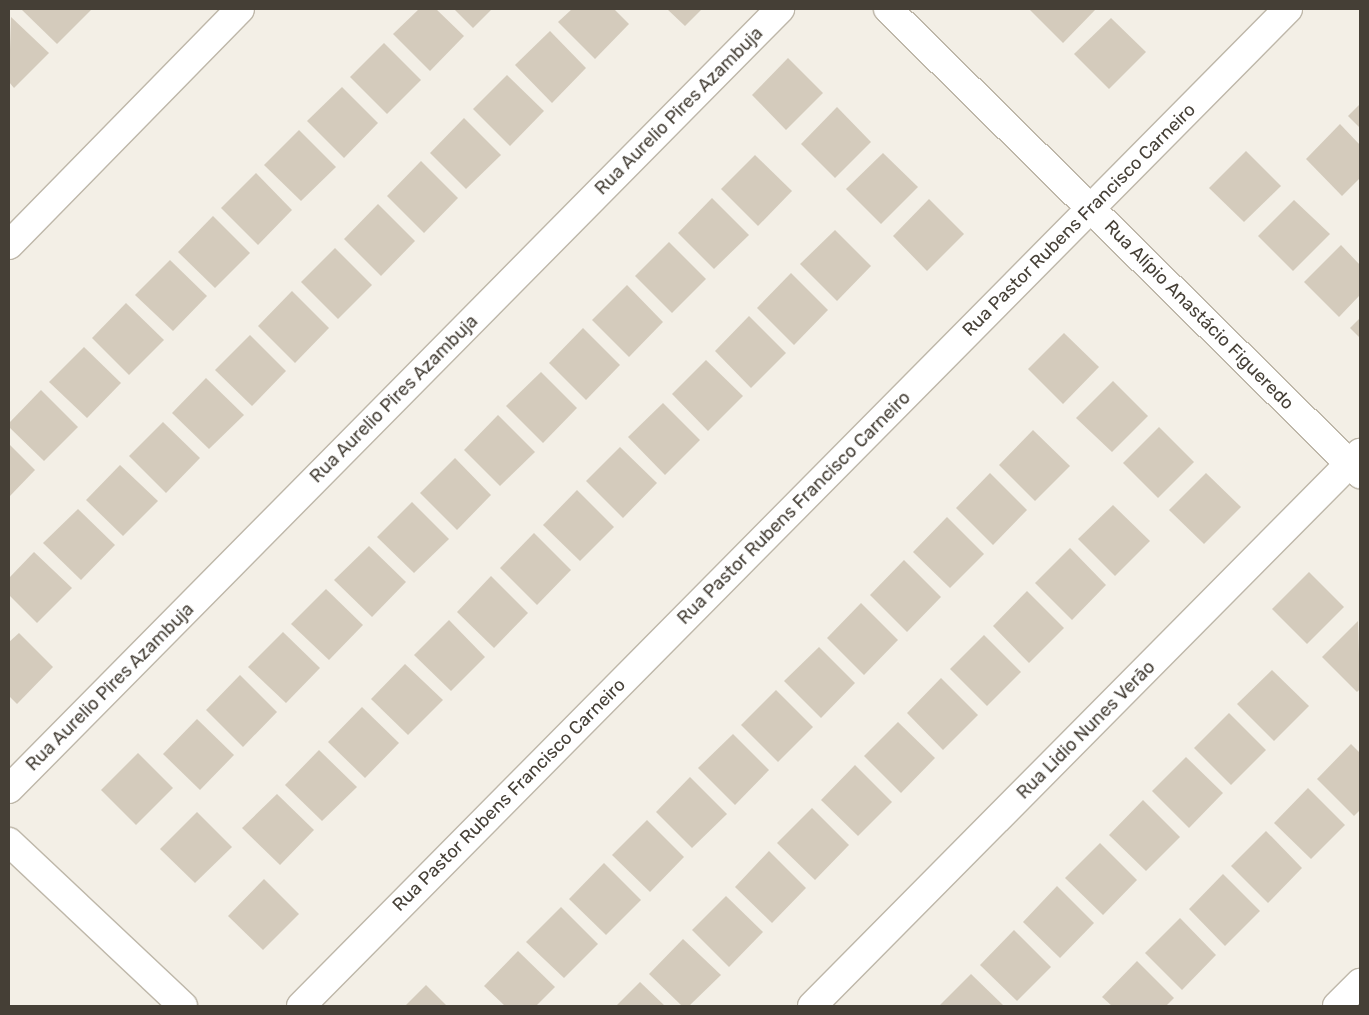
<!DOCTYPE html>
<html>
<head>
<meta charset="utf-8">
<style>
  body { margin:0 }
  #map { position:relative; width:1369px; height:1015px; overflow:hidden; background:#f3efe6; font-family:Rubik,sans-serif }
  div>[style] { position:absolute }
  [style*='--x'] { left:calc(var(--x)*1px); top:calc(var(--y)*1px); width:calc(var(--w)*1px); rotate:calc(var(--a)*1deg) }
  .building>* { inset:0; background:#d4cbbc }
  .roads { filter:drop-shadow(1px 0 #beb7a9) drop-shadow(-1px 0 #beb7a9) drop-shadow(0 1px #beb7a9) drop-shadow(0 -1px #beb7a9) }
  .minor>* { height:28px; margin:-14px; padding:0 14px; transform-origin:14px; border-radius:14px; background:#fff }
  span { translate:-50% -50%; white-space:nowrap; text-align:center; line-height:1.15; -webkit-text-stroke:4px #fff; paint-order:stroke }
  .street-label { font-size:18px; color:#453f36 }
  .frame { position:absolute; inset:0; border:10px solid #453f36; pointer-events:none }
</style>
</head>
<body>
<div id="map">
  <div class="building">
    <div style="clip-path:polygon(21px 9px,92px 9px,57px 44px)"></div>
    <div style="clip-path:polygon(419px 9px,436px 9px,464px 36px,430px 71px,393px 34px)"></div>
    <div style="clip-path:polygon(454px 9px,492px 9px,473px 28px)"></div>
    <div style="clip-path:polygon(572px 9px,614px 9px,629px 24px,595px 59px,558px 22px)"></div>
    <div style="clip-path:polygon(667px 9px,702px 9px,685px 26px)"></div>
    <div style="clip-path:polygon(1029px 9px,1096px 9px,1063px 43px)"></div>
    <div style="clip-path:polygon(11px 17px,49px 53px,14px 88px,9px 82px)"></div>
    <div style="clip-path:polygon(1111px 18px,1146px 52px,1109px 89px,1074px 54px)"></div>
    <div style="clip-path:polygon(550px 31px,586px 68px,552px 103px,515px 65px)"></div>
    <div style="clip-path:polygon(384px 43px,421px 80px,387px 114px,350px 77px)"></div>
    <div style="clip-path:polygon(788px 58px,823px 93px,786px 130px,752px 95px)"></div>
    <div style="clip-path:polygon(507px 75px,544px 111px,510px 146px,473px 109px)"></div>
    <div style="clip-path:polygon(342px 87px,378px 123px,344px 158px,307px 121px)"></div>
    <div style="clip-path:polygon(1360px 104px,1360px 128px,1348px 116px)"></div>
    <div style="clip-path:polygon(837px 107px,871px 142px,835px 178px,801px 144px)"></div>
    <div style="clip-path:polygon(464px 118px,501px 155px,466px 189px,430px 153px)"></div>
    <div style="clip-path:polygon(1340px 124px,1360px 145px,1360px 178px,1342px 196px,1306px 159px)"></div>
    <div style="clip-path:polygon(299px 130px,336px 167px,301px 201px,264px 165px)"></div>
    <div style="clip-path:polygon(1246px 151px,1281px 186px,1244px 222px,1209px 188px)"></div>
    <div style="clip-path:polygon(883px 153px,918px 187px,881px 224px,846px 189px)"></div>
    <div style="clip-path:polygon(755px 155px,792px 191px,758px 226px,721px 189px)"></div>
    <div style="clip-path:polygon(421px 161px,458px 198px,424px 233px,387px 196px)"></div>
    <div style="clip-path:polygon(256px 173px,292px 210px,258px 245px,221px 208px)"></div>
    <div style="clip-path:polygon(712px 198px,749px 235px,714px 269px,678px 233px)"></div>
    <div style="clip-path:polygon(929px 199px,964px 234px,927px 271px,893px 236px)"></div>
    <div style="clip-path:polygon(1294px 200px,1330px 234px,1293px 271px,1258px 236px)"></div>
    <div style="clip-path:polygon(378px 204px,415px 241px,381px 276px,344px 239px)"></div>
    <div style="clip-path:polygon(213px 216px,250px 253px,215px 288px,178px 252px)"></div>
    <div style="clip-path:polygon(835px 230px,871px 266px,837px 301px,800px 264px)"></div>
    <div style="clip-path:polygon(669px 242px,706px 279px,672px 313px,635px 276px)"></div>
    <div style="clip-path:polygon(1341px 245px,1360px 265px,1360px 295px,1339px 317px,1304px 282px)"></div>
    <div style="clip-path:polygon(335px 248px,372px 285px,338px 319px,301px 282px)"></div>
    <div style="clip-path:polygon(170px 260px,207px 296px,173px 331px,135px 295px)"></div>
    <div style="clip-path:polygon(791px 273px,828px 310px,794px 345px,757px 308px)"></div>
    <div style="clip-path:polygon(627px 285px,663px 322px,629px 357px,592px 320px)"></div>
    <div style="clip-path:polygon(292px 291px,329px 328px,295px 363px,258px 326px)"></div>
    <div style="clip-path:polygon(126px 303px,164px 340px,129px 375px,92px 338px)"></div>
    <div style="clip-path:polygon(749px 316px,786px 353px,751px 388px,715px 351px)"></div>
    <div style="clip-path:polygon(1360px 318px,1360px 338px,1350px 328px)"></div>
    <div style="clip-path:polygon(583px 328px,620px 365px,586px 400px,549px 363px)"></div>
    <div style="clip-path:polygon(1064px 333px,1099px 367px,1063px 404px,1028px 369px)"></div>
    <div style="clip-path:polygon(250px 335px,286px 371px,252px 406px,215px 370px)"></div>
    <div style="clip-path:polygon(84px 347px,121px 383px,87px 418px,49px 382px)"></div>
    <div style="clip-path:polygon(706px 360px,743px 396px,708px 431px,672px 394px)"></div>
    <div style="clip-path:polygon(541px 372px,577px 408px,543px 443px,506px 406px)"></div>
    <div style="clip-path:polygon(206px 378px,244px 415px,209px 449px,172px 413px)"></div>
    <div style="clip-path:polygon(1113px 381px,1148px 416px,1112px 452px,1076px 418px)"></div>
    <div style="clip-path:polygon(41px 390px,78px 427px,44px 461px,9px 427px,9px 423px)"></div>
    <div style="clip-path:polygon(663px 403px,700px 440px,665px 475px,628px 437px)"></div>
    <div style="clip-path:polygon(498px 415px,535px 452px,500px 486px,464px 450px)"></div>
    <div style="clip-path:polygon(163px 422px,200px 458px,166px 493px,129px 456px)"></div>
    <div style="clip-path:polygon(1159px 427px,1194px 462px,1158px 498px,1123px 463px)"></div>
    <div style="clip-path:polygon(1033px 430px,1070px 466px,1035px 501px,999px 465px)"></div>
    <div style="clip-path:polygon(9px 444px,35px 470px,9px 497px)"></div>
    <div style="clip-path:polygon(620px 447px,657px 483px,623px 518px,586px 481px)"></div>
    <div style="clip-path:polygon(455px 458px,491px 495px,457px 530px,420px 493px)"></div>
    <div style="clip-path:polygon(120px 465px,158px 501px,123px 536px,86px 500px)"></div>
    <div style="clip-path:polygon(990px 473px,1027px 510px,993px 545px,956px 508px)"></div>
    <div style="clip-path:polygon(1206px 473px,1241px 507px,1204px 544px,1169px 510px)"></div>
    <div style="clip-path:polygon(577px 490px,614px 527px,580px 561px,543px 525px)"></div>
    <div style="clip-path:polygon(412px 502px,449px 539px,414px 573px,377px 537px)"></div>
    <div style="clip-path:polygon(1113px 505px,1150px 541px,1115px 576px,1078px 539px)"></div>
    <div style="clip-path:polygon(78px 509px,115px 545px,81px 580px,43px 543px)"></div>
    <div style="clip-path:polygon(947px 517px,984px 554px,950px 588px,913px 552px)"></div>
    <div style="clip-path:polygon(534px 533px,571px 570px,537px 605px,500px 568px)"></div>
    <div style="clip-path:polygon(369px 546px,406px 582px,372px 617px,334px 580px)"></div>
    <div style="clip-path:polygon(1070px 548px,1106px 585px,1072px 620px,1035px 583px)"></div>
    <div style="clip-path:polygon(34px 552px,72px 588px,37px 623px,9px 595px,9px 578px)"></div>
    <div style="clip-path:polygon(904px 560px,941px 597px,907px 632px,870px 595px)"></div>
    <div style="clip-path:polygon(1309px 572px,1344px 607px,1307px 644px,1272px 609px)"></div>
    <div style="clip-path:polygon(491px 576px,528px 613px,494px 648px,457px 612px)"></div>
    <div style="clip-path:polygon(326px 589px,363px 625px,329px 660px,291px 624px)"></div>
    <div style="clip-path:polygon(1027px 591px,1064px 628px,1029px 663px,993px 626px)"></div>
    <div style="clip-path:polygon(861px 603px,898px 640px,864px 675px,827px 638px)"></div>
    <div style="clip-path:polygon(449px 620px,485px 657px,451px 691px,414px 655px)"></div>
    <div style="clip-path:polygon(1358px 621px,1360px 689px,1357px 692px,1322px 657px)"></div>
    <div style="clip-path:polygon(283px 632px,320px 668px,286px 703px,248px 667px)"></div>
    <div style="clip-path:polygon(19px 633px,53px 667px,17px 704px,9px 696px,9px 642px)"></div>
    <div style="clip-path:polygon(984px 635px,1021px 672px,987px 706px,950px 669px)"></div>
    <div style="clip-path:polygon(819px 647px,855px 683px,821px 718px,784px 681px)"></div>
    <div style="clip-path:polygon(405px 664px,443px 700px,408px 735px,371px 699px)"></div>
    <div style="clip-path:polygon(1272px 670px,1309px 706px,1274px 741px,1237px 704px)"></div>
    <div style="clip-path:polygon(240px 675px,277px 712px,243px 747px,206px 710px)"></div>
    <div style="clip-path:polygon(941px 678px,978px 715px,943px 750px,907px 713px)"></div>
    <div style="clip-path:polygon(776px 690px,813px 727px,778px 762px,741px 725px)"></div>
    <div style="clip-path:polygon(362px 707px,399px 743px,365px 778px,328px 742px)"></div>
    <div style="clip-path:polygon(1229px 713px,1266px 750px,1231px 785px,1194px 748px)"></div>
    <div style="clip-path:polygon(197px 719px,234px 755px,200px 790px,163px 754px)"></div>
    <div style="clip-path:polygon(898px 722px,935px 758px,901px 793px,864px 756px)"></div>
    <div style="clip-path:polygon(733px 734px,769px 770px,735px 805px,698px 768px)"></div>
    <div style="clip-path:polygon(1351px 744px,1360px 753px,1360px 810px,1354px 816px,1317px 779px)"></div>
    <div style="clip-path:polygon(319px 750px,357px 787px,322px 821px,285px 785px)"></div>
    <div style="clip-path:polygon(138px 753px,173px 788px,136px 825px,101px 790px)"></div>
    <div style="clip-path:polygon(1186px 757px,1223px 793px,1189px 828px,1152px 791px)"></div>
    <div style="clip-path:polygon(855px 765px,892px 802px,858px 836px,821px 800px)"></div>
    <div style="clip-path:polygon(690px 777px,727px 814px,692px 848px,656px 812px)"></div>
    <div style="clip-path:polygon(1308px 788px,1345px 825px,1311px 859px,1274px 823px)"></div>
    <div style="clip-path:polygon(277px 794px,314px 830px,280px 865px,242px 828px)"></div>
    <div style="clip-path:polygon(1143px 800px,1180px 837px,1146px 871px,1109px 835px)"></div>
    <div style="clip-path:polygon(812px 808px,849px 845px,815px 880px,777px 843px)"></div>
    <div style="clip-path:polygon(197px 812px,232px 847px,195px 883px,160px 849px)"></div>
    <div style="clip-path:polygon(647px 820px,684px 857px,650px 892px,612px 855px)"></div>
    <div style="clip-path:polygon(1266px 831px,1302px 868px,1268px 903px,1231px 866px)"></div>
    <div style="clip-path:polygon(1100px 843px,1137px 880px,1103px 915px,1065px 878px)"></div>
    <div style="clip-path:polygon(769px 851px,806px 888px,772px 923px,735px 887px)"></div>
    <div style="clip-path:polygon(604px 863px,641px 900px,606px 935px,569px 899px)"></div>
    <div style="clip-path:polygon(1223px 874px,1260px 911px,1225px 946px,1189px 909px)"></div>
    <div style="clip-path:polygon(264px 879px,299px 914px,263px 950px,228px 916px)"></div>
    <div style="clip-path:polygon(1057px 886px,1094px 923px,1060px 958px,1023px 922px)"></div>
    <div style="clip-path:polygon(726px 896px,763px 932px,729px 967px,692px 930px)"></div>
    <div style="clip-path:polygon(561px 907px,598px 944px,564px 978px,526px 942px)"></div>
    <div style="clip-path:polygon(1180px 918px,1216px 955px,1182px 990px,1145px 953px)"></div>
    <div style="clip-path:polygon(1014px 930px,1051px 967px,1017px 1001px,980px 965px)"></div>
    <div style="clip-path:polygon(683px 939px,721px 975px,689px 1006px,682px 1006px,649px 974px)"></div>
    <div style="clip-path:polygon(518px 951px,555px 987px,536px 1006px,505px 1006px,484px 986px)"></div>
    <div style="clip-path:polygon(1137px 961px,1174px 998px,1166px 1006px,1112px 1006px,1102px 997px)"></div>
    <div style="clip-path:polygon(971px 974px,1004px 1006px,939px 1006px)"></div>
    <div style="clip-path:polygon(640px 982px,665px 1006px,616px 1006px)"></div>
    <div style="clip-path:polygon(426px 985px,447px 1006px,405px 1006px)"></div>
  </div>
  <div class="roads">
    <div class="minor">
      <div style="--x:888;--y:9;--w:663;--a:44.57"></div>
      <div style="--x:9;--y:245;--w:330;--a:-45.6"></div>
      <div style="--x:9;--y:789;--w:1097;--a:-45.33"></div>
      <div style="--x:9;--y:842;--w:239;--a:43.3"></div>
      <div style="--x:301;--y:1006;--w:1403;--a:-45.29"></div>
      <div style="--x:812;--y:1006;--w:779;--a:-45.26"></div>
      <div style="--x:1337;--y:1006;--w:33;--a:-45"></div>
    </div>
  </div>
  <div class="street-label">
    <span style="left:679px;top:111px;rotate:-45deg">Rua Aurelio Pires Azambuja</span>
    <span style="left:1079px;top:220px;rotate:-45deg">Rua Pastor Rubens Francisco Carneiro</span>
    <span style="left:1199px;top:315px;rotate:45deg">Rua Alípio Anastácio Figueredo</span>
    <span style="left:394px;top:399px;rotate:-45deg">Rua Aurelio Pires Azambuja</span>
    <span style="left:794px;top:508px;rotate:-45deg">Rua Pastor Rubens Francisco Carneiro</span>
    <span style="left:110px;top:687px;rotate:-45deg">Rua Aurelio Pires Azambuja</span>
    <span style="left:1086px;top:730px;rotate:-45deg">Rua Lidio Nunes Verão</span>
    <span style="left:509px;top:795px;rotate:-45deg">Rua Pastor Rubens Francisco Carneiro</span>
  </div>
  <div class="frame"></div>
</div>
</body>
</html>
